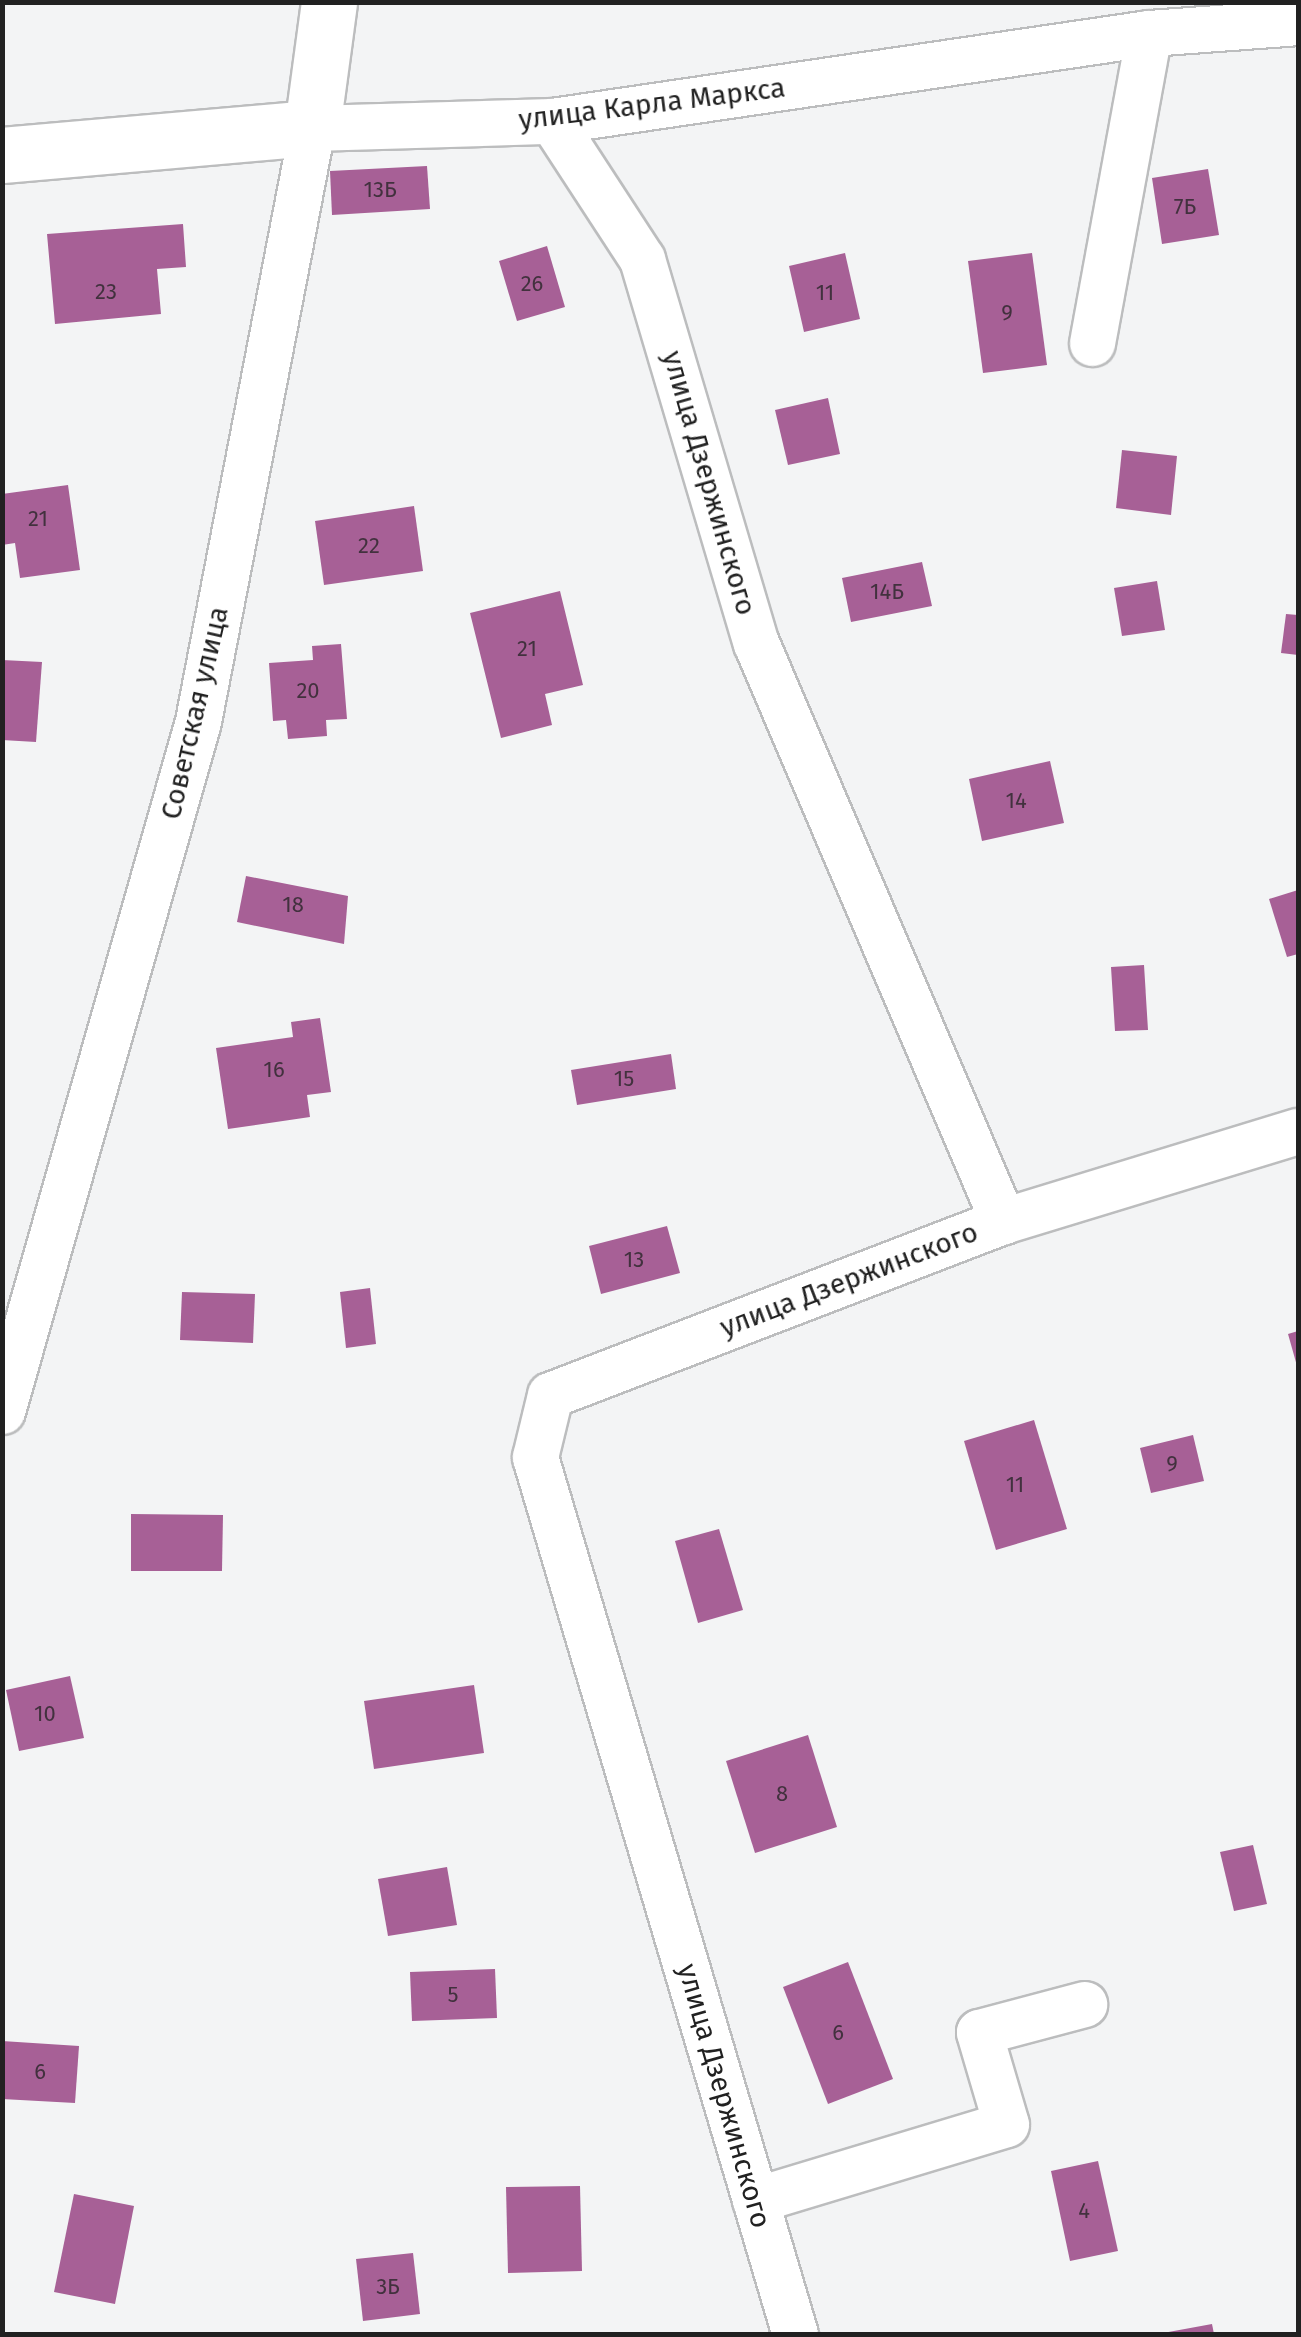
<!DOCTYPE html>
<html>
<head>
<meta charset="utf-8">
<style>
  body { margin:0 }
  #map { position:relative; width:1301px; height:2337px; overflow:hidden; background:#f3f4f5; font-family:"Fira Sans",sans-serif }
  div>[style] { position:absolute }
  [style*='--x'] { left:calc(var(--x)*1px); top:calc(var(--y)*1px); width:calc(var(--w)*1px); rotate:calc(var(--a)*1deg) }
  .building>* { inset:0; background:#a76096 }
  .roads { filter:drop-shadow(2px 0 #bcbdbe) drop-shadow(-2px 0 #bcbdbe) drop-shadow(0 2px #bcbdbe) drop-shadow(0 -2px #bcbdbe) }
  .minor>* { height:45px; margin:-22.5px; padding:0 22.5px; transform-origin:22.5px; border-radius:22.5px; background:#fff }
  .major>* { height:55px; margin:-27.5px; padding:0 27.5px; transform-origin:27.5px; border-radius:27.5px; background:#fff }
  span { translate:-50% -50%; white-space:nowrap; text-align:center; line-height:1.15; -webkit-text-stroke:8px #fff; paint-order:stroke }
  .number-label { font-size:22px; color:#42313e }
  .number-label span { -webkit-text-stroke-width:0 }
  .street-label { font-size:28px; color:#212121 }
  .frame { position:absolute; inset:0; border:5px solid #212121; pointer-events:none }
</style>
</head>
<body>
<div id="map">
  <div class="building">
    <div style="clip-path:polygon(427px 166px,430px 209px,332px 215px,330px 171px)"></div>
    <div style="clip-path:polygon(1208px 169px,1219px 235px,1162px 244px,1152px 178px)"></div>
    <div style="clip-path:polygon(183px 224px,186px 267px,157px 269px,161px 314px,55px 324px,47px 234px)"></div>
    <div style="clip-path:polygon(547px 246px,565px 307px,517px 321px,499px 261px)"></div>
    <div style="clip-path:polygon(845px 253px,860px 319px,804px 332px,789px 266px)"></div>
    <div style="clip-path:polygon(1032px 253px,1047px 365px,983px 373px,968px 261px)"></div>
    <div style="clip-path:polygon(828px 398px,840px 454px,788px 465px,775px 410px)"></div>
    <div style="clip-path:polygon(1122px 450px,1177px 456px,1171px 515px,1116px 508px)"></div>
    <div style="clip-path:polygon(68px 485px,80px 570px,20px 578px,15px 543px,2px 545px,2px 494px)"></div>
    <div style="clip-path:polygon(414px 506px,423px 571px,324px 585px,315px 521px)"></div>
    <div style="clip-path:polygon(922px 562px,932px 606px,851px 622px,842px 578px)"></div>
    <div style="clip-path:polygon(1157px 581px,1165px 630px,1122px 636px,1114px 588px)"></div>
    <div style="clip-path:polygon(560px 591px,583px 685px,545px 694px,552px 725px,501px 738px,470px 613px)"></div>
    <div style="clip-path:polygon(1286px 614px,1298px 615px,1298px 655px,1281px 653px)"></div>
    <div style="clip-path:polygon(341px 644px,347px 719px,326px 720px,327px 736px,288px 739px,286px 720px,273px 721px,269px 663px,313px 660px,312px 646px)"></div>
    <div style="clip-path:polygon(2px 660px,42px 662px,36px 742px,2px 740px)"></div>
    <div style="clip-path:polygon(1050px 761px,1064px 823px,982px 841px,969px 779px)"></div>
    <div style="clip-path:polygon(246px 876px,348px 896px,344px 944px,237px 922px)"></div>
    <div style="clip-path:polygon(1298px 890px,1298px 954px,1287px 957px,1269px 899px)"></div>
    <div style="clip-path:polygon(1144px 965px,1148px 1030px,1115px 1031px,1111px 967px)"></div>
    <div style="clip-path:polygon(320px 1018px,331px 1092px,307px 1095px,310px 1117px,228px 1129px,216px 1048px,293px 1037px,291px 1022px)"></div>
    <div style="clip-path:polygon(671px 1054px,676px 1089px,577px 1105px,571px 1070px)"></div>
    <div style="clip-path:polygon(667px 1226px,680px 1273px,601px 1294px,589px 1246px)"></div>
    <div style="clip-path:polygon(370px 1288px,376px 1344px,346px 1348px,340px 1292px)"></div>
    <div style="clip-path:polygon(182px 1292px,255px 1294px,253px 1343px,180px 1340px)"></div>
    <div style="clip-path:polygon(1298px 1331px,1298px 1366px,1297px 1366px,1288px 1334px)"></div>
    <div style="clip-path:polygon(1034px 1420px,1067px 1529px,996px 1550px,964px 1441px)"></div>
    <div style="clip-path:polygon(1193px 1435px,1204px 1481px,1151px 1493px,1140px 1448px)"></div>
    <div style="clip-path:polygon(131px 1514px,223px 1515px,222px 1571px,131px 1571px)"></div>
    <div style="clip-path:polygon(719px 1529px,743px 1610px,698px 1623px,675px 1541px)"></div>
    <div style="clip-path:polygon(70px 1676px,84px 1738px,19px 1751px,6px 1690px)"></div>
    <div style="clip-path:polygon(474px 1685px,484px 1753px,374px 1769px,364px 1701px)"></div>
    <div style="clip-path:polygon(808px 1735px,837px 1827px,755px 1853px,726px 1761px)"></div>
    <div style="clip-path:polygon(1253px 1845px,1267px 1904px,1234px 1911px,1220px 1852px)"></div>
    <div style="clip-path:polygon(447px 1867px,457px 1925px,388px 1936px,378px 1879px)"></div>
    <div style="clip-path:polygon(848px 1962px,893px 2079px,828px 2104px,783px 1987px)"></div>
    <div style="clip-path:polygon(495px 1969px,497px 2018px,412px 2021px,410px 1972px)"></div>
    <div style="clip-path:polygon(2px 2041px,79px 2046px,75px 2103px,2px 2099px)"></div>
    <div style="clip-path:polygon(1098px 2161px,1118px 2251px,1070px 2261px,1051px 2171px)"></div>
    <div style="clip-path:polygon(580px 2186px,582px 2271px,508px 2273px,506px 2187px)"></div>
    <div style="clip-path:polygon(74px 2194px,134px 2206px,115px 2304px,54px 2292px)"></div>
    <div style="clip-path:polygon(413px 2253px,420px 2314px,363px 2321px,356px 2259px)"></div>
    <div style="clip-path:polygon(1212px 2324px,1214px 2334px,1163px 2334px,1163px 2333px)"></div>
  </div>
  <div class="roads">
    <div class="minor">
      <div style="--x:552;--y:121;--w:165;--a:56.9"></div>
      <div style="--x:642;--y:259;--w:401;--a:73.5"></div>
      <div style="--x:756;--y:643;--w:629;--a:66.86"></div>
      <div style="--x:1003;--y:1221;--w:485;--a:159"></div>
      <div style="--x:550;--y:1395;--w:64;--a:103.6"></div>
      <div style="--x:535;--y:1457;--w:915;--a:73.49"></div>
      <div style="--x:1092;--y:343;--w:315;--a:-79.6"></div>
      <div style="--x:1003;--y:1221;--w:308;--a:-17"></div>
      <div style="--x:2;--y:1411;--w:717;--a:-74.14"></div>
      <div style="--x:198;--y:721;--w:604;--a:-79.12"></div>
      <div style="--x:312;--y:128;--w:240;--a:-1.7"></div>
      <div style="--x:552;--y:121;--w:603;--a:-8.39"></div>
      <div style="--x:1149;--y:33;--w:149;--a:-4.2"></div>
      <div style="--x:755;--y:2200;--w:262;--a:-16.8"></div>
      <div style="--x:1006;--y:2124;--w:96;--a:-106.4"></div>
      <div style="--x:979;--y:2032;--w:109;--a:-14.9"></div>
    </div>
    <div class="major">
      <div style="--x:2;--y:155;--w:311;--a:-5"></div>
      <div style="--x:312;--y:128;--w:127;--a:-82.3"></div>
    </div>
  </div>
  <div class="number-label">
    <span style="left:380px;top:190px">13Б</span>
    <span style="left:1185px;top:207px">7Б</span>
    <span style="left:532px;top:284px">26</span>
    <span style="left:106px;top:292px">23</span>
    <span style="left:825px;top:293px">11</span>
    <span style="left:1007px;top:313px">9</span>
    <span style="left:38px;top:519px">21</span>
    <span style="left:369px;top:546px">22</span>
    <span style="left:887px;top:592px">14Б</span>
    <span style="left:527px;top:649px">21</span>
    <span style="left:308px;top:691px">20</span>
    <span style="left:1016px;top:801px">14</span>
    <span style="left:293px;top:905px">18</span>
    <span style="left:274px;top:1070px">16</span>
    <span style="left:624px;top:1079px">15</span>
    <span style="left:634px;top:1260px">13</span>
    <span style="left:1172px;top:1464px">9</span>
    <span style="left:1015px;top:1485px">11</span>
    <span style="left:45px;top:1714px">10</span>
    <span style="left:782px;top:1794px">8</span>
    <span style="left:453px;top:1995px">5</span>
    <span style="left:838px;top:2033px">6</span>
    <span style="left:40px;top:2072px">6</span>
    <span style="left:1084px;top:2211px">4</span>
    <span style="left:388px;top:2287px">3Б</span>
  </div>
  <div class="street-label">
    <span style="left:652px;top:104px;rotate:-7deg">улица Карла Маркса</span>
    <span style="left:709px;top:483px;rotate:74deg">улица Дзержинского</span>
    <span style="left:195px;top:713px;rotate:-77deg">Советская улица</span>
    <span style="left:849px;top:1280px;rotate:-21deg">улица Дзержинского</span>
    <span style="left:724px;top:2096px;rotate:74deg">улица Дзержинского</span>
  </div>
  <div class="frame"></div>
</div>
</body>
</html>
